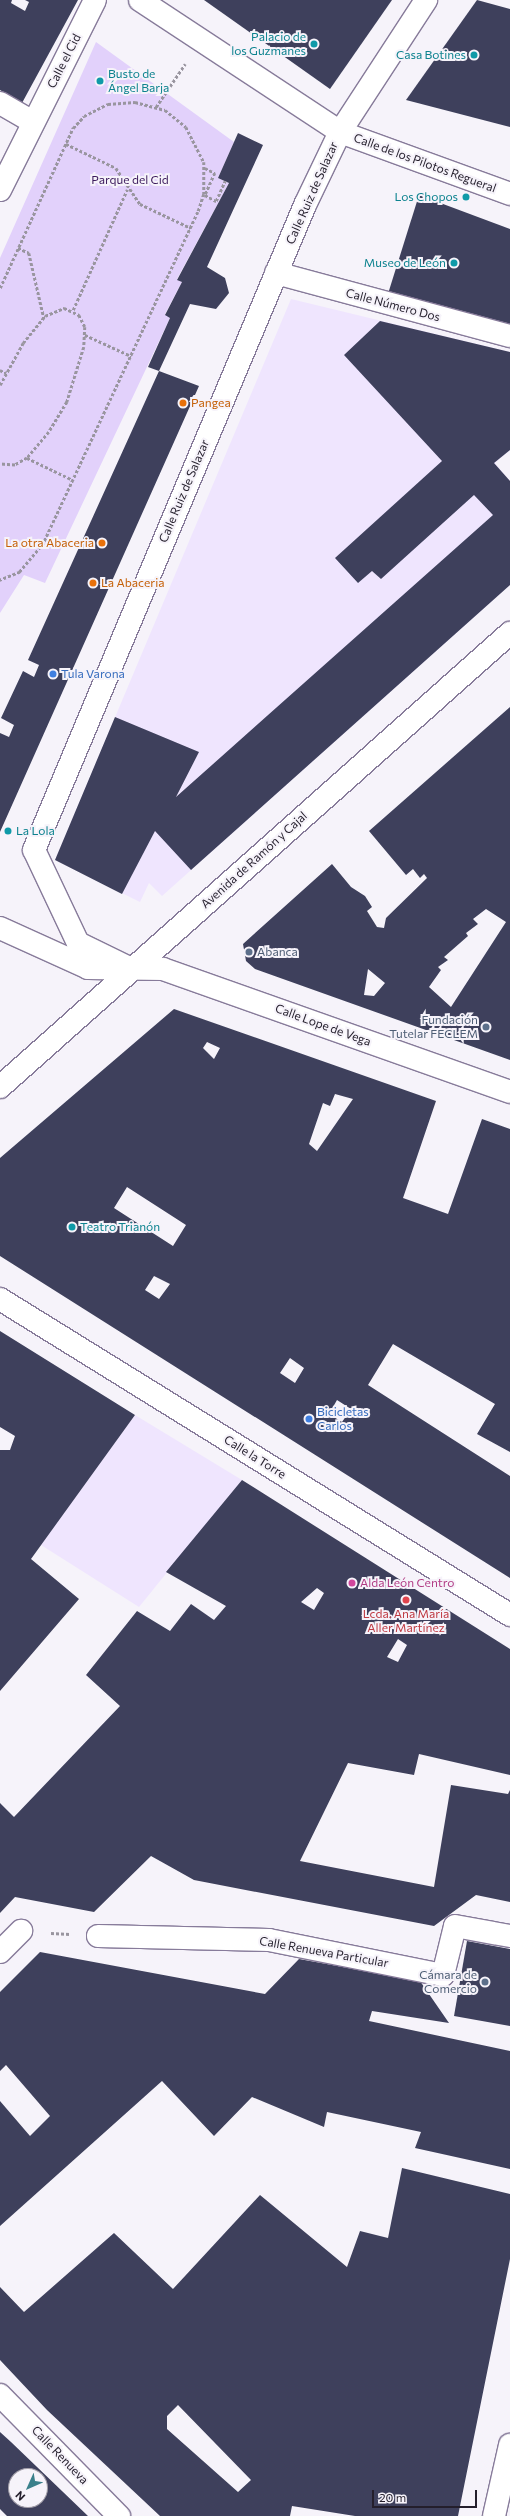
<!DOCTYPE html>
<html>
<head>
<meta charset="utf-8">
<style>
  body { margin:0 }
  #map { position:relative; width:510px; height:2516px; overflow:hidden; background:#f6f3fa; font-family:Commissioner,sans-serif }
  div>[style] { position:absolute }
  [style*='--x'] { left:calc(var(--x)*1px); top:calc(var(--y)*1px); width:calc(var(--w)*1px); rotate:calc(var(--a)*1deg) }
  .built>* { inset:0; background:#efe5fe }
  .green>* { inset:0; background:#e2d1fb }
  .building>* { inset:0; background:#3e405c }
  .path>* { height:2.5px; margin-top:-1.25px; transform-origin:0; background:repeating-linear-gradient(90deg,#99959f 0 3px,transparent 0 5px) }
  .roads { filter:drop-shadow(1px 0 #877b9a) drop-shadow(-1px 0 #877b9a) drop-shadow(0 1px #877b9a) drop-shadow(0 -1px #877b9a) }
  .street>* { height:22px; margin:-11px; padding:0 11px; transform-origin:11px; border-radius:11px; background:#fff }
  .secondary>* { height:22px; margin:-11px; padding:0 11px; transform-origin:11px; border-radius:11px; background:#fff }
  .dots>* { width:11px; height:11px; translate:-50% -50%; box-sizing:border-box; border:2px solid #f6f3fa; border-radius:50% }
  span { translate:-50% -50%; white-space:nowrap; text-align:center; line-height:1.15; -webkit-text-stroke:4px #f6f3fa; paint-order:stroke }
  .culture-label { font-size:12px; color:#0d838f }
  .right { translate:-100% -50%; text-align:right }
  .left { translate:0 -50%; text-align:left }
  .street-label { font-size:12px; color:#241f2c }
  .park-label { font-size:12px; color:#3b195c }
  .food-label { font-size:12px; color:#c56008 }
  .shop-label { font-size:12px; color:#366cbe }
  .service-label { font-size:12px; color:#4e5e75 }
  .hotel-label { font-size:12px; color:#b23c85 }
  .health-label { font-size:12px; color:#be3a42 }
  .north { position:absolute; left:8px; top:2468px; width:40px; height:40px; box-sizing:border-box; background:#f6f3fa; border:1px solid #a29ea8; border-radius:50%; rotate:225deg; font-size:11px; font-weight:700; line-height:16px; text-align:center; color:#241f2c }
  .north::after { content:''; display:block; margin:auto; width:14px; height:18px; background:#3a808b; clip-path:polygon(50% 0,100% 100%,50% 72%,0 100%) }
  .scale { position:absolute; left:372px; top:2490px; width:105px; height:18px; box-sizing:border-box; border:2px solid #241f2c; border-top:0; padding-left:5px; font-size:12px; line-height:14px; white-space:nowrap; color:#241f2c; -webkit-text-stroke:3px #f6f3fa; paint-order:stroke }
</style>
</head>
<body>
<div id="map">
  <div class="built">
    <div style="clip-path:polygon(291px 299px,510px 352px,510px 450px,495px 463px,510px 481px,510px 585px,162px 896px,149px 883px,140px 902px,55px 860px)"></div>
    <div style="clip-path:polygon(135px 1415px,242px 1480px,139px 1607px,41px 1545px)"></div>
  </div>
  <div class="green">
    <div style="clip-path:polygon(96px 42px,234px 142px,218px 178px,229px 183px,177px 279px,182px 282px,165px 314px,170px 318px,45px 583px,24px 575px,0 613px,0 258px)"></div>
  </div>
  <div class="building">
    <div style="clip-path:polygon(0 0,12px 0,11px 3px,25px 11px,29px 2px,25px 0,78px 0,22px 103px,0 90px)"></div>
    <div style="clip-path:polygon(204px 0,392px 0,330px 89px)"></div>
    <div style="clip-path:polygon(477px 0,510px 9px,510px 127px,406px 100px)"></div>
    <div style="clip-path:polygon(238px 133px,263px 145px,207px 267px,225px 278px,229px 293px,216px 309px,190px 304px,159px 371px,199px 386px,0 832px,0 733px,9px 737px,14px 725px,1px 718px,23px 671px,34px 677px,39px 665px,28px 660px,159px 371px,148px 367px,170px 318px,165px 315px,182px 282px,177px 280px,229px 183px,218px 178px)"></div>
    <div style="clip-path:polygon(419px 195px,510px 229px,510px 326px,387px 297px)"></div>
    <div style="clip-path:polygon(380px 321px,510px 352px,510px 450px,494px 463px,510px 481px,510px 585px,191px 870px,155px 831px,122px 894px,55px 860px,115px 717px,199px 752px,176px 797px,493px 515px,474px 495px,381px 579px,372px 571px,358px 583px,335px 558px,442px 461px,344px 355px)"></div>
    <div style="clip-path:polygon(evenodd,510px 707px,510px 1060px,255px 969px,246px 961px,243px 944px,332px 864px,351px 887px,365px 896px,372px 907px,367px 911px,377px 927px,384px 928px,386px 918px,427px 878px,424px 874px,420px 878px,413px 869px,406px 875px,369px 831px,510px 707px,486px 909px,506px 922px,451px 1007px,429px 987px,441px 970px,438px 967px,448px 960px,444px 957px,468px 936px,466px 933px,478px 924px,473px 919px,486px 909px,510px 707px,368px 969px,385px 983px,374px 996px,364px 995px,368px 969px)"></div>
    <div style="clip-path:polygon(evenodd,174px 1009px,436px 1101px,403px 1198px,448px 1214px,482px 1119px,510px 1129px,510px 1452px,477px 1434px,495px 1404px,393px 1344px,368px 1385px,510px 1476px,510px 1578px,0 1256px,0 1158px,174px 1009px,207px 1042px,220px 1048px,214px 1059px,203px 1048px,207px 1042px,174px 1009px,335px 1094px,353px 1099px,317px 1151px,309px 1144px,323px 1103px,330px 1106px,335px 1094px,174px 1009px,127px 1187px,186px 1225px,173px 1246px,114px 1208px,127px 1187px,174px 1009px,154px 1276px,170px 1284px,159px 1299px,145px 1290px,154px 1276px,174px 1009px,290px 1358px,304px 1368px,295px 1383px,280px 1373px,290px 1358px,174px 1009px,337px 1400px,351px 1409px,342px 1422px,329px 1414px,337px 1400px)"></div>
    <div style="clip-path:polygon(0 1331px,135px 1415px,31px 1559px,79px 1599px,0 1691px,0 1450px,10px 1450px,15px 1436px,0 1427px)"></div>
    <div style="clip-path:polygon(evenodd,242px 1480px,510px 1649px,510px 1775px,419px 1754px,414px 1775px,348px 1763px,300px 1861px,434px 1887px,451px 1785px,508px 1794px,510px 1790px,510px 1902px,476px 1895px,434px 1926px,194px 1880px,151px 1856px,94px 1912px,15px 1897px,0 1913px,0 1803px,14px 1817px,120px 1706px,86px 1675px,137px 1611px,170px 1631px,191px 1604px,214px 1620px,226px 1606px,166px 1572px,242px 1480px,317px 1588px,324px 1593px,314px 1610px,301px 1602px,317px 1588px,242px 1480px,398px 1639px,407px 1645px,398px 1662px,387px 1657px,398px 1639px)"></div>
    <div style="clip-path:polygon(467px 1941px,510px 1949px,510px 2026px,454px 2016px)"></div>
    <div style="clip-path:polygon(40px 1952px,265px 1994px,299px 1959px,420px 1981px,449px 2023px,372px 2011px,369px 2021px,510px 2051px,510px 2169px,415px 2148px,421px 2132px,327px 2112px,324px 2127px,252px 2097px,214px 2136px,162px 2081px,0 2226px,0 2101px,30px 2136px,50px 2116px,6px 2065px,0 2071px,0 1992px)"></div>
    <div style="clip-path:polygon(evenodd,402px 2168px,510px 2194px,510px 2259px,458px 2516px,355px 2516px,292px 2506px,290px 2516px,160px 2516px,47px 2410px,0 2360px,0 2287px,24px 2312px,114px 2233px,173px 2289px,260px 2195px,347px 2267px,360px 2231px,388px 2238px,402px 2168px,178px 2405px,251px 2480px,238px 2492px,167px 2429px,167px 2416px,178px 2405px)"></div>
    <div style="clip-path:polygon(evenodd,0 2432px,11px 2442px,88px 2516px,7px 2516px,0 2509px,0 2432px,16px 2476px,40px 2476px,40px 2500px,16px 2500px,16px 2476px)"></div>
  </div>
  <div class="path">
    <div style="--x:156;--y:107;--w:52;--a:-56"></div>
    <div style="--x:66;--y:144;--w:55;--a:25.6"></div>
    <div style="--x:116;--y:168;--w:43;--a:56.3"></div>
    <div style="--x:140;--y:204;--w:56;--a:25.2"></div>
    <div style="--x:205;--y:168;--w:11;--a:27"></div>
    <div style="--x:215;--y:173;--w:24;--a:114"></div>
    <div style="--x:205;--y:195;--w:13;--a:29"></div>
    <div style="--x:216;--y:201;--w:22;--a:-66"></div>
    <div style="--x:18;--y:248;--w:12;--a:24"></div>
    <div style="--x:29;--y:253;--w:67;--a:77"></div>
    <div style="--x:0;--y:288;--w:176;--a:-65.5"></div>
    <div style="--x:73;--y:128;--w:16;--a:-47"></div>
    <div style="--x:84;--y:116;--w:27;--a:-27"></div>
    <div style="--x:108;--y:104;--w:27;--a:-4"></div>
    <div style="--x:135;--y:102;--w:31;--a:15"></div>
    <div style="--x:165;--y:110;--w:27;--a:39"></div>
    <div style="--x:186;--y:127;--w:39;--a:63"></div>
    <div style="--x:204;--y:162;--w:32;--a:90"></div>
    <div style="--x:204;--y:194;--w:19;--a:108"></div>
    <div style="--x:198;--y:212;--w:365;--a:115"></div>
    <div style="--x:44;--y:543;--w:38;--a:130"></div>
    <div style="--x:20;--y:572;--w:22;--a:158"></div>
    <div style="--x:73;--y:310;--w:132;--a:-65.8"></div>
    <div style="--x:85;--y:335;--w:51;--a:24.5"></div>
    <div style="--x:0;--y:370;--w:7;--a:27"></div>
    <div style="--x:0;--y:385;--w:48;--a:-61.3"></div>
    <div style="--x:23;--y:343;--w:35;--a:-51"></div>
    <div style="--x:45;--y:316;--w:21;--a:-23"></div>
    <div style="--x:64;--y:308;--w:17;--a:25"></div>
    <div style="--x:79;--y:315;--w:13;--a:63"></div>
    <div style="--x:85;--y:327;--w:20;--a:93"></div>
    <div style="--x:84;--y:347;--w:58;--a:107.2"></div>
    <div style="--x:67;--y:402;--w:35;--a:121"></div>
    <div style="--x:49;--y:432;--w:34;--a:130"></div>
    <div style="--x:27;--y:458;--w:14;--a:150"></div>
    <div style="--x:15;--y:465;--w:15;--a:-176"></div>
    <div style="--x:27;--y:458;--w:51;--a:25.6"></div>
    <div style="--x:51;--y:1933;--w:19;--a:3"></div>
  </div>
  <div class="roads">
    <div class="street">
      <div style="--x:140;--y:0;--w:240;--a:33.4"></div>
      <div style="--x:340;--y:132;--w:181;--a:20"></div>
      <div style="--x:0;--y:103;--w:38;--a:30"></div>
      <div style="--x:0;--y:190;--w:212;--a:-63.4"></div>
      <div style="--x:276;--y:273;--w:242;--a:15.1"></div>
      <div style="--x:0;--y:928;--w:97;--a:24.4"></div>
      <div style="--x:88;--y:968;--w:75;--a:0.8"></div>
      <div style="--x:163;--y:969;--w:368;--a:19.5"></div>
      <div style="--x:129;--y:968;--w:57;--a:-153.9"></div>
      <div style="--x:78;--y:943;--w:103;--a:-115.3"></div>
      <div style="--x:34;--y:850;--w:700;--a:-67.21"></div>
      <div style="--x:305;--y:205;--w:81;--a:-64.4"></div>
      <div style="--x:340;--y:132;--w:158;--a:-56.9"></div>
      <div style="--x:0;--y:1299;--w:600;--a:31.78"></div>
      <div style="--x:98;--y:1936;--w:171;--a:1.3"></div>
      <div style="--x:269;--y:1940;--w:177;--a:11.4"></div>
      <div style="--x:443;--y:1975;--w:50;--a:-76.2"></div>
      <div style="--x:455;--y:1926;--w:56;--a:10.3"></div>
      <div style="--x:0;--y:1952;--w:30;--a:-45"></div>
    </div>
    <div class="secondary">
      <div style="--x:0;--y:1087;--w:683;--a:-41.68"></div>
      <div style="--x:0;--y:2395;--w:170;--a:45.5"></div>
      <div style="--x:494;--y:2516;--w:73;--a:-77.3"></div>
    </div>
  </div>
  <div class="dots">
    <div style="left:314px;top:44px;background:#0f9aa8"></div>
    <div style="left:474px;top:55px;background:#0f9aa8"></div>
    <div style="left:100px;top:81px;background:#0f9aa8"></div>
    <div style="left:466px;top:197px;background:#0f9aa8"></div>
    <div style="left:454px;top:263px;background:#0f9aa8"></div>
    <div style="left:183px;top:403px;background:#e8710a"></div>
    <div style="left:102px;top:543px;background:#e8710a"></div>
    <div style="left:93px;top:583px;background:#e8710a"></div>
    <div style="left:53px;top:674px;background:#3f7fe0"></div>
    <div style="left:8px;top:831px;background:#0f9aa8"></div>
    <div style="left:249px;top:952px;background:#5c6f8a"></div>
    <div style="left:486px;top:1027px;background:#5c6f8a"></div>
    <div style="left:72px;top:1227px;background:#0f9aa8"></div>
    <div style="left:309px;top:1419px;background:#3f7fe0"></div>
    <div style="left:352px;top:1583px;background:#d1479c"></div>
    <div style="left:406px;top:1600px;background:#e0444e"></div>
    <div style="left:485px;top:1982px;background:#5c6f8a"></div>
  </div>
  <div class="culture-label">
    <span class="right" style="left:306px;top:44px">Palacio de<br>los Guzmanes</span>
    <span class="right" style="left:466px;top:55px">Casa Botines</span>
    <span class="left" style="left:108px;top:81px">Busto de<br>Ángel Barja</span>
    <span class="right" style="left:458px;top:197px">Los Chopos</span>
    <span class="right" style="left:446px;top:263px">Museo de León</span>
    <span class="left" style="left:16px;top:831px">La Lola</span>
    <span class="left" style="left:80px;top:1227px">Teatro Trianón</span>
  </div>
  <div class="street-label">
    <span style="left:64px;top:61px;rotate:-63deg">Calle el Cid</span>
    <span style="left:425px;top:163px;rotate:20deg">Calle de los Pilotos Regueral</span>
    <span style="left:312px;top:193px;rotate:-66deg">Calle Ruiz de Salazar</span>
    <span style="left:393px;top:305px;rotate:15deg">Calle Número Dos</span>
    <span style="left:184px;top:491px;rotate:-67deg">Calle Ruiz de Salazar</span>
    <span style="left:254px;top:860px;rotate:-42deg">Avenida de Ramón y Cajal</span>
    <span style="left:323px;top:1025px;rotate:20deg">Calle Lope de Vega</span>
    <span style="left:255px;top:1457px;rotate:32deg">Calle la Torre</span>
    <span style="left:324px;top:1952px;rotate:10deg">Calle Renueva Particular</span>
    <span style="left:60px;top:2455px;rotate:46deg">Calle Renueva</span>
  </div>
  <div class="park-label">
    <span style="left:130px;top:180px">Parque del Cid</span>
  </div>
  <div class="food-label">
    <span class="left" style="left:191px;top:403px">Pangea</span>
    <span class="right" style="left:94px;top:543px">La otra Abaceria</span>
    <span class="left" style="left:101px;top:583px">La Abaceria</span>
  </div>
  <div class="shop-label">
    <span class="left" style="left:61px;top:674px">Tula Varona</span>
    <span class="left" style="left:317px;top:1419px">Bicicletas<br>Carlos</span>
  </div>
  <div class="service-label">
    <span class="left" style="left:257px;top:952px">Abanca</span>
    <span class="right" style="left:478px;top:1027px">Fundación<br>Tutelar FECLEM</span>
    <span class="right" style="left:477px;top:1982px">Cámara de<br>Comercio</span>
  </div>
  <div class="hotel-label">
    <span class="left" style="left:360px;top:1583px">Alda León Centro</span>
  </div>
  <div class="health-label">
    <span style="left:406px;top:1621px">Lcda. Ana María<br>Aller Martínez</span>
  </div>
  <div class="north">N</div>
  <div class="scale">20 m</div>
</div>
</body>
</html>
